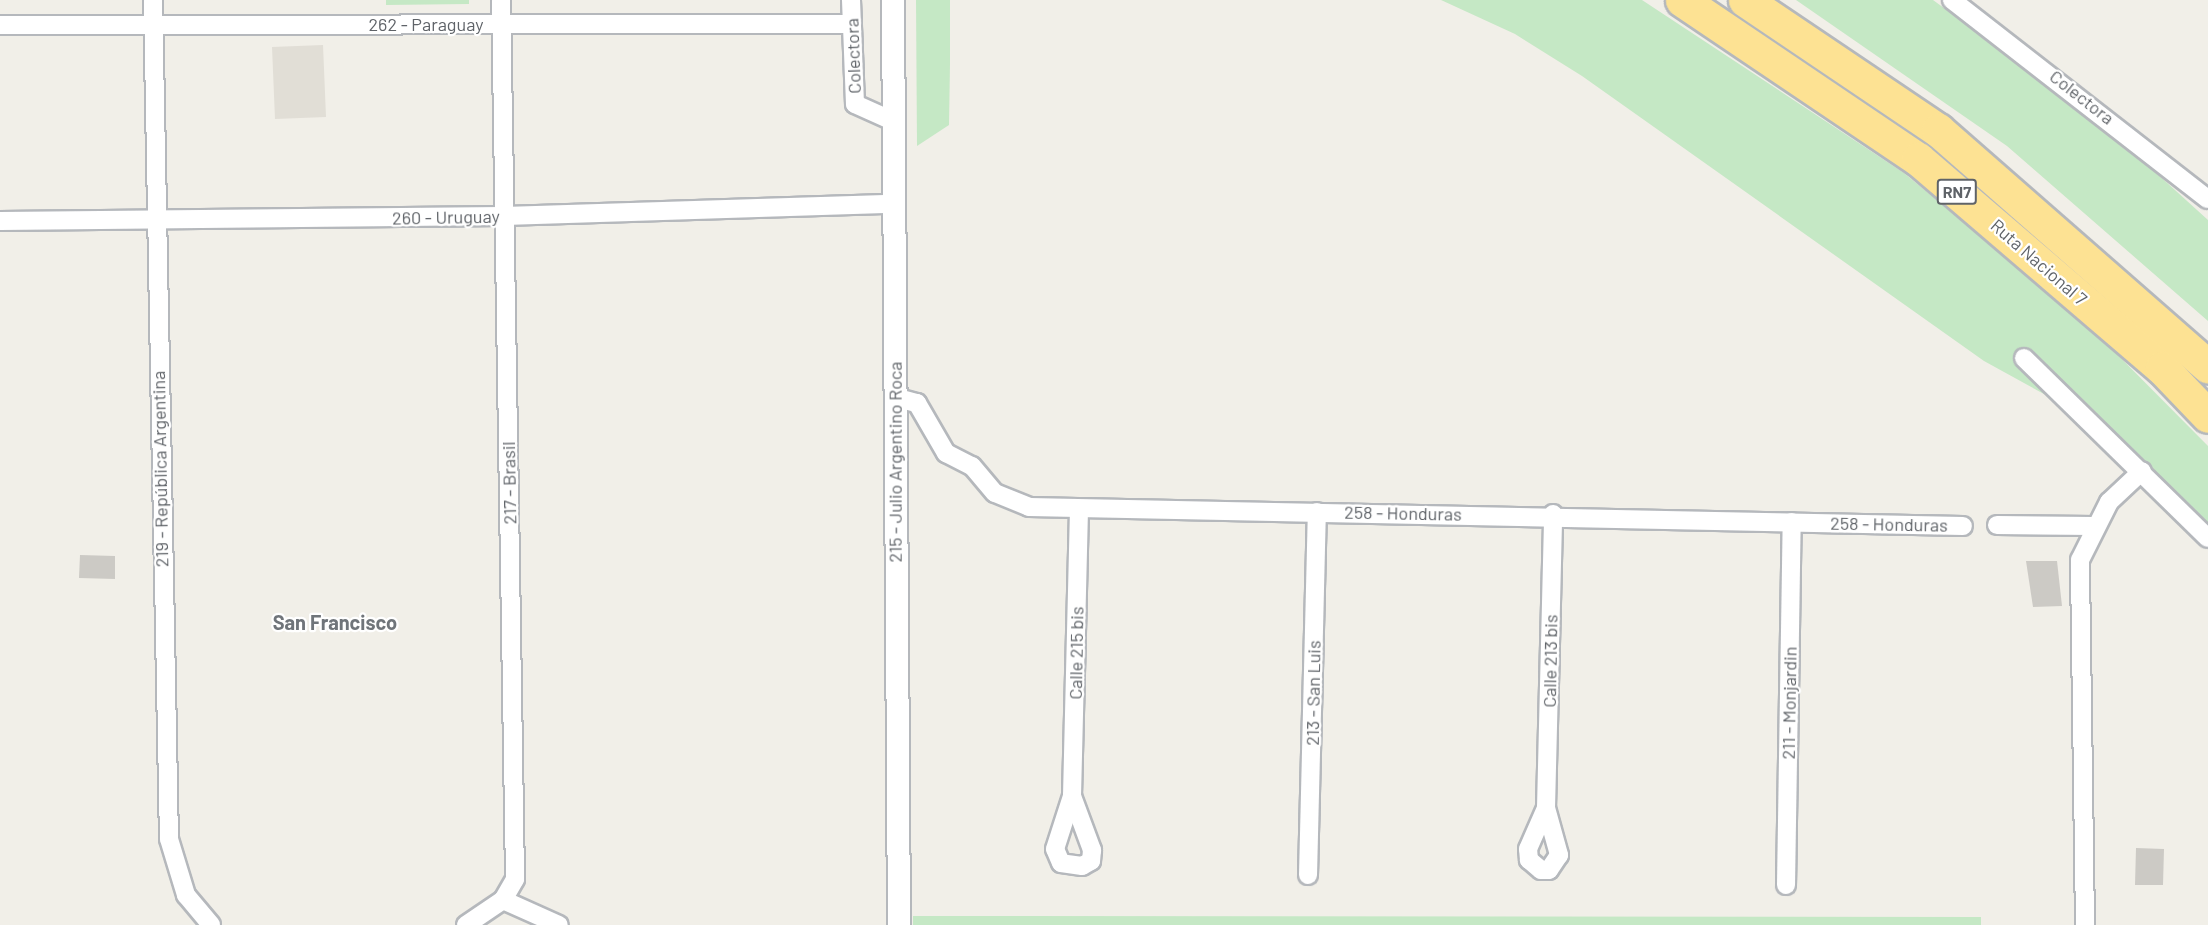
<!DOCTYPE html>
<html>
<head>
<meta charset="utf-8">
<style>
  body { margin:0 }
  #map { position:relative; width:2208px; height:925px; overflow:hidden; background:#f1efe8; font-family:Barlow,sans-serif }
  div>[style] { position:absolute }
  [style*='--x'] { left:calc(var(--x)*1px); top:calc(var(--y)*1px); width:calc(var(--w)*1px); rotate:calc(var(--a)*1deg) }
  .education>* { inset:0; background:#e1ded6 }
  .green>* { inset:0; background:#c5e8c5 }
  .building>* { inset:0; background:#cccac5 }
  .roads { filter:drop-shadow(2px 0 #b5b8bc) drop-shadow(-2px 0 #b5b8bc) drop-shadow(0 2px #b5b8bc) drop-shadow(0 -2px #b5b8bc) }
  .minor>* { height:18px; margin:-9px; padding:0 9px; transform-origin:9px; border-radius:9px; background:#fff }
  .tertiary>* { height:22px; margin:-11px; padding:0 11px; transform-origin:11px; border-radius:11px; background:#fff }
  .motorway>* { height:33px; margin:-16.5px; padding:0 16.5px; transform-origin:16.5px; border-radius:16.5px; background:#fde293 }
  span { translate:-50% -50%; white-space:nowrap; text-align:center; line-height:1.15; -webkit-text-stroke:4.5px #fff; paint-order:stroke }
  .shield-label span { padding:2px 4px; background:#fff; border:2px solid; border-radius:4px; -webkit-text-stroke-width:0 }
  .shield-label { font-size:16px; color:#5f6368; font-weight:700 }
  .street-label { font-size:18px; color:#5f6368 }
  .neighbourhood-label { font-size:20px; color:#70757a; font-weight:700 }
</style>
</head>
<body>
<div id="map">
  <div class="education">
    <div style="clip-path:polygon(323px 45px,326px 117px,275px 119px,272px 47px)"></div>
  </div>
  <div class="green">
    <div style="clip-path:polygon(386px 0,469px 0,469px 4px,386px 5px)"></div>
    <div style="clip-path:polygon(916px 0,950px 0,950px 64px,949px 125px,917px 146px)"></div>
    <div style="clip-path:polygon(1441px 0,1642px 0,1904px 173px,2089px 326px,2208px 446px,2208px 526px,2153px 470px,2073px 410px,1984px 361px,1582px 76px,1515px 34px)"></div>
    <div style="clip-path:polygon(1796px 0,1933px 0,2100px 122px,2208px 220px,2208px 321px,2007px 146px)"></div>
    <div style="clip-path:polygon(913px 916px,1981px 917px,1981px 925px,913px 925px)"></div>
  </div>
  <div class="building">
    <div style="clip-path:polygon(80px 555px,115px 556px,115px 579px,79px 578px)"></div>
    <div style="clip-path:polygon(2026px 561px,2057px 561px,2062px 606px,2033px 607px)"></div>
    <div style="clip-path:polygon(2136px 848px,2164px 849px,2163px 885px,2135px 885px)"></div>
  </div>
  <div class="roads">
    <div class="minor">
      <div style="--x:153;--y:0;--w:839;--a:88.91"></div>
      <div style="--x:169;--y:839;--w:59;--a:73.1"></div>
      <div style="--x:186;--y:895;--w:39;--a:50"></div>
      <div style="--x:851;--y:0;--w:104;--a:87.8"></div>
      <div style="--x:855;--y:104;--w:44;--a:24.2"></div>
      <div style="--x:1952;--y:0;--w:324;--a:37.9"></div>
      <div style="--x:0;--y:25;--w:851;--a:-0.07"></div>
      <div style="--x:0;--y:221;--w:504;--a:-0.57"></div>
      <div style="--x:504;--y:216;--w:389;--a:-1.8"></div>
      <div style="--x:2024;--y:358;--w:257;--a:44.4"></div>
      <div style="--x:894;--y:397;--w:24;--a:15"></div>
      <div style="--x:917;--y:403;--w:58;--a:59.9"></div>
      <div style="--x:946;--y:453;--w:29;--a:27"></div>
      <div style="--x:972;--y:466;--w:35;--a:50"></div>
      <div style="--x:995;--y:493;--w:37;--a:22"></div>
      <div style="--x:1029;--y:507;--w:934;--a:1.17"></div>
      <div style="--x:1997;--y:525;--w:96;--a:0.6"></div>
      <div style="--x:1072;--y:796;--w:58;--a:69.7"></div>
      <div style="--x:1092;--y:850;--w:11;--a:95"></div>
      <div style="--x:1091;--y:861;--w:10;--a:151"></div>
      <div style="--x:1082;--y:866;--w:21;--a:-172"></div>
      <div style="--x:1061;--y:863;--w:15;--a:-113"></div>
      <div style="--x:1055;--y:849;--w:56;--a:-72.2"></div>
      <div style="--x:1072;--y:796;--w:285;--a:-88.6"></div>
      <div style="--x:1546;--y:808;--w:49;--a:74.5"></div>
      <div style="--x:1559;--y:855;--w:18;--a:124"></div>
      <div style="--x:1549;--y:870;--w:8;--a:180"></div>
      <div style="--x:1541;--y:870;--w:16;--a:-140"></div>
      <div style="--x:1529;--y:860;--w:11;--a:-95"></div>
      <div style="--x:1528;--y:849;--w:45;--a:-66.3"></div>
      <div style="--x:1546;--y:808;--w:294;--a:-88.6"></div>
      <div style="--x:1308;--y:875;--w:363;--a:-88.6"></div>
      <div style="--x:1786;--y:885;--w:363;--a:-89.1"></div>
      <div style="--x:503;--y:900;--w:61;--a:24.1"></div>
      <div style="--x:466;--y:925;--w:45;--a:-34"></div>
      <div style="--x:503;--y:900;--w:24;--a:-60"></div>
      <div style="--x:515;--y:879;--w:879;--a:-90.91"></div>
      <div style="--x:2085;--y:925;--w:365;--a:-90.8"></div>
      <div style="--x:2080;--y:560;--w:65;--a:-63.4"></div>
      <div style="--x:2109;--y:502;--w:45;--a:-43.2"></div>
    </div>
    <div class="tertiary">
      <div style="--x:893;--y:0;--w:925;--a:89.63"></div>
    </div>
    <div class="motorway">
      <div style="--x:1682;--y:0;--w:285;--a:34"></div>
      <div style="--x:1918;--y:159;--w:321;--a:40.6"></div>
      <div style="--x:2162;--y:368;--w:66;--a:46.2"></div>
      <div style="--x:1745;--y:0;--w:233;--a:34"></div>
      <div style="--x:1938;--y:130;--w:359;--a:41.2"></div>
    </div>
  </div>
  <div class="shield-label">
    <span style="left:1957px;top:192px">RN7</span>
  </div>
  <div class="street-label">
    <span style="left:426px;top:24px">262 - Paraguay</span>
    <span style="left:853px;top:56px;rotate:-92deg">Colectora</span>
    <span style="left:2082px;top:97px;rotate:38deg">Colectora</span>
    <span style="left:446px;top:217px;rotate:-1deg">260 - Uruguay</span>
    <span style="left:2039px;top:262px;rotate:41deg">Ruta Nacional 7</span>
    <span style="left:895px;top:462px;rotate:-90deg">215 - Julio Argentino Roca</span>
    <span style="left:160px;top:469px;rotate:-91deg">219 - República Argentina</span>
    <span style="left:509px;top:483px;rotate:-91deg">217 - Brasil</span>
    <span style="left:1403px;top:513px;rotate:1deg">258 - Honduras</span>
    <span style="left:1889px;top:524px;rotate:1deg">258 - Honduras</span>
    <span style="left:1076px;top:653px;rotate:-89deg">Calle 215 bis</span>
    <span style="left:1550px;top:661px;rotate:-89deg">Calle 213 bis</span>
    <span style="left:1313px;top:693px;rotate:-89deg">213 - San Luis</span>
    <span style="left:1789px;top:703px;rotate:-89deg">211 - Monjardin</span>
  </div>
  <div class="neighbourhood-label">
    <span style="left:335px;top:622px">San Francisco</span>
  </div>
</div>
</body>
</html>
